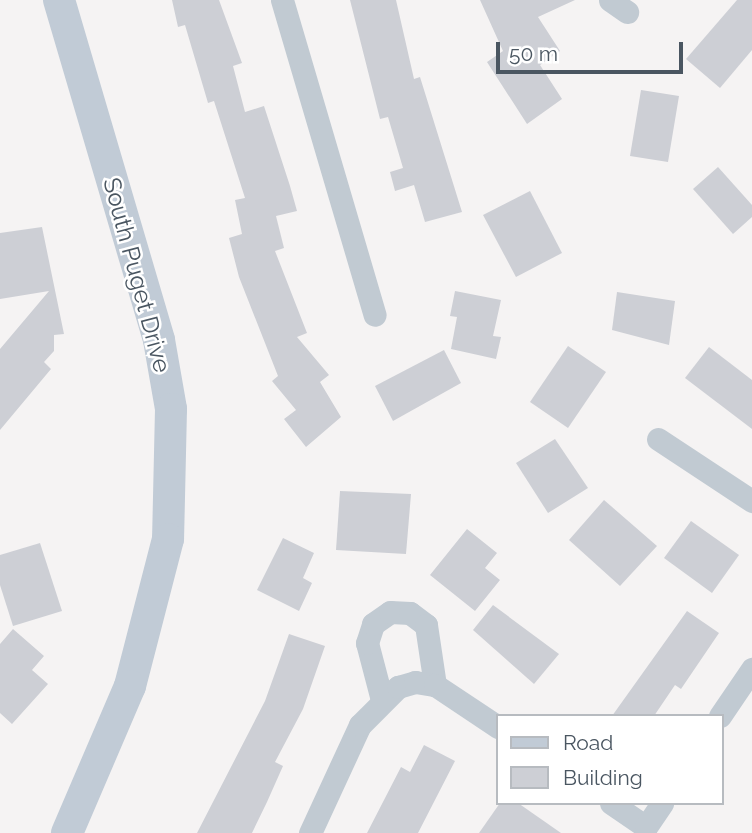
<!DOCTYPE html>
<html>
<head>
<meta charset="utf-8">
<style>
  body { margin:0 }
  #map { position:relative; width:752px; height:833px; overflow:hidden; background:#f5f3f3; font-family:Raleway,sans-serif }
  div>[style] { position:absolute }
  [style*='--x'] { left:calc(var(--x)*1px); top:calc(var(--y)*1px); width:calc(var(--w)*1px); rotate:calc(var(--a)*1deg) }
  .building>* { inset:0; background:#cdcfd5 }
  .street>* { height:23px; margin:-11.5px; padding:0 11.5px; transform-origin:11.5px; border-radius:11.5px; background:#c1cad2 }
  .secondary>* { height:32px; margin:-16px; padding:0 16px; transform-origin:16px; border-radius:16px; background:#c1cbd6 }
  span { translate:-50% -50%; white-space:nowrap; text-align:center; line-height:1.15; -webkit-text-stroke:5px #fff; paint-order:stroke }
  .street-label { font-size:24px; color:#4a5661 }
  .legend { position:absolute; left:496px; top:714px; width:228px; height:91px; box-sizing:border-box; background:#fff; border:2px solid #b7bbc0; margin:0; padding:9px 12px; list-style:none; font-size:21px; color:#4a5661 }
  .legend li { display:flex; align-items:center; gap:14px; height:35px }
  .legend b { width:35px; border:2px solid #b7bbc0 }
  .scale { position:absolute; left:496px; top:42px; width:187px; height:32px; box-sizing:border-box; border:4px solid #4a5661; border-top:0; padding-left:9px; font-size:21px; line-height:24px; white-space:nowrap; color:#4a5661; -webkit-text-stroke:5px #fff; paint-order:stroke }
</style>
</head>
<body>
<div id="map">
  <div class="building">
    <div style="clip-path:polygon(172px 0,219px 0,242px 63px,233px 66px,245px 112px,264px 106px,290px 186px,297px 211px,276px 216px,284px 248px,275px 251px,307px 333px,297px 337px,329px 375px,320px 382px,341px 417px,306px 447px,284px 419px,296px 410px,272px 381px,278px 376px,239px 277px,229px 238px,242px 234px,235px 200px,245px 198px,214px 101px,208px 103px,185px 25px,178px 27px)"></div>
    <div style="clip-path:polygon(350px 0,396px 0,414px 79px,420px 77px,462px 212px,425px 222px,414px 185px,395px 191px,390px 172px,403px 168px,388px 117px,380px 119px)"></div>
    <div style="clip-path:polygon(480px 0,575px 0,538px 17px,560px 51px,540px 65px,562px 99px,527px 124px,487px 62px,503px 51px)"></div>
    <div style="clip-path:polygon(737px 0,752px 0,752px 50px,720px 88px,686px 59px)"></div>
    <div style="clip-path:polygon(641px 90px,679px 96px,668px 162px,630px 156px)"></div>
    <div style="clip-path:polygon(718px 167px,752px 205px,752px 217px,733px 234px,693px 189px)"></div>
    <div style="clip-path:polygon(530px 191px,562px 253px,516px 277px,483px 215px)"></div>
    <div style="clip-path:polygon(42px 227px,64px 334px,54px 335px,54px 351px,44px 362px,51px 369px,0 430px,0 349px,49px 291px,0 299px,0 233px)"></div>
    <div style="clip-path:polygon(455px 291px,501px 300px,493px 336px,501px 337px,496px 359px,451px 349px,457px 317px,450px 316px)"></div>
    <div style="clip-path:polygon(617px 292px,675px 301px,669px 345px,612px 330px)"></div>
    <div style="clip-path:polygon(568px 346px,606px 372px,568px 428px,530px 402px)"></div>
    <div style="clip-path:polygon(709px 347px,752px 380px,752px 429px,685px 378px)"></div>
    <div style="clip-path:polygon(444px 350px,461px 383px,393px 421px,375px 386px)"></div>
    <div style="clip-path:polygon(555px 439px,588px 488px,548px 513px,516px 463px)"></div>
    <div style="clip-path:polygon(340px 491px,411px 494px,406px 554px,336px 550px)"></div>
    <div style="clip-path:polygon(604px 500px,657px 546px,620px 586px,569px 540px)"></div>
    <div style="clip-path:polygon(691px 521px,739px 555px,712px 593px,664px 558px)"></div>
    <div style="clip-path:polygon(467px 529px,497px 553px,485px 568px,500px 580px,475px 611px,430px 575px)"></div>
    <div style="clip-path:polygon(283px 538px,314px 553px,303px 578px,312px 583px,299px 611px,257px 590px)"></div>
    <div style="clip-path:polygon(40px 543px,62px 611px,13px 626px,0 585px,0 555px)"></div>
    <div style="clip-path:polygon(493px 605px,559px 654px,534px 684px,473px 630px)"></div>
    <div style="clip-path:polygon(687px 611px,719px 633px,681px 689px,675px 685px,654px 716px,612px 716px)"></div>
    <div style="clip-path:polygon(13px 629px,44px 656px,32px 670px,48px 684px,12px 724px,0 713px,0 644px)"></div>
    <div style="clip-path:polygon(289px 634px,325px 646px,303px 709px,275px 762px,283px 766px,267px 802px,252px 833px,197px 833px,265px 701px)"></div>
    <div style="clip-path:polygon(424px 745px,455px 761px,418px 833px,367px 833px,401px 767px,410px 772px)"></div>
    <div style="clip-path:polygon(500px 803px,518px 803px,561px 833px,479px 833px)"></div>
  </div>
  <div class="street">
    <div style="--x:282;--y:0;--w:328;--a:73.6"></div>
    <div style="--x:610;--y:0;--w:21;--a:35"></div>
    <div style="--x:658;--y:439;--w:113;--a:33.4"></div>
    <div style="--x:382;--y:700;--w:59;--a:-104.7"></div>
    <div style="--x:367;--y:643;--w:20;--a:-72"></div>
    <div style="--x:373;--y:624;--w:21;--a:-35"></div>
    <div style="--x:390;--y:612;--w:20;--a:3"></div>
    <div style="--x:410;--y:613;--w:20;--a:37"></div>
    <div style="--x:426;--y:625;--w:61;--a:81.5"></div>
    <div style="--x:720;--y:716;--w:57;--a:-55.8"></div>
    <div style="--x:611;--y:803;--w:42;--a:34.4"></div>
    <div style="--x:646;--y:827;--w:29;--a:-56"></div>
    <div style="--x:310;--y:833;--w:119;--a:-65.2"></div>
    <div style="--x:360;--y:725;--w:54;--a:-45"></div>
    <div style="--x:398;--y:687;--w:18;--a:-16"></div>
    <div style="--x:415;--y:682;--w:20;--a:9"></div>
    <div style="--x:435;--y:685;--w:76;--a:33.7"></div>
  </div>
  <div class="secondary">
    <div style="--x:59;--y:0;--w:354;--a:73.6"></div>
    <div style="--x:159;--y:340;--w:70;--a:80.1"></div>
    <div style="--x:171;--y:409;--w:130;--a:91.3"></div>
    <div style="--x:168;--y:539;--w:152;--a:104.5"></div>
    <div style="--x:130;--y:686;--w:160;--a:113.2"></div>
  </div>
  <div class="street-label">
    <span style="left:137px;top:275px;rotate:75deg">South Puget Drive</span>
  </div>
  <ul class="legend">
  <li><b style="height:9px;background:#c1cbd6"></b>Road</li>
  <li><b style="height:19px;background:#cdcfd5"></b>Building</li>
  </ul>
  <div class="scale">50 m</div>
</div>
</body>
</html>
